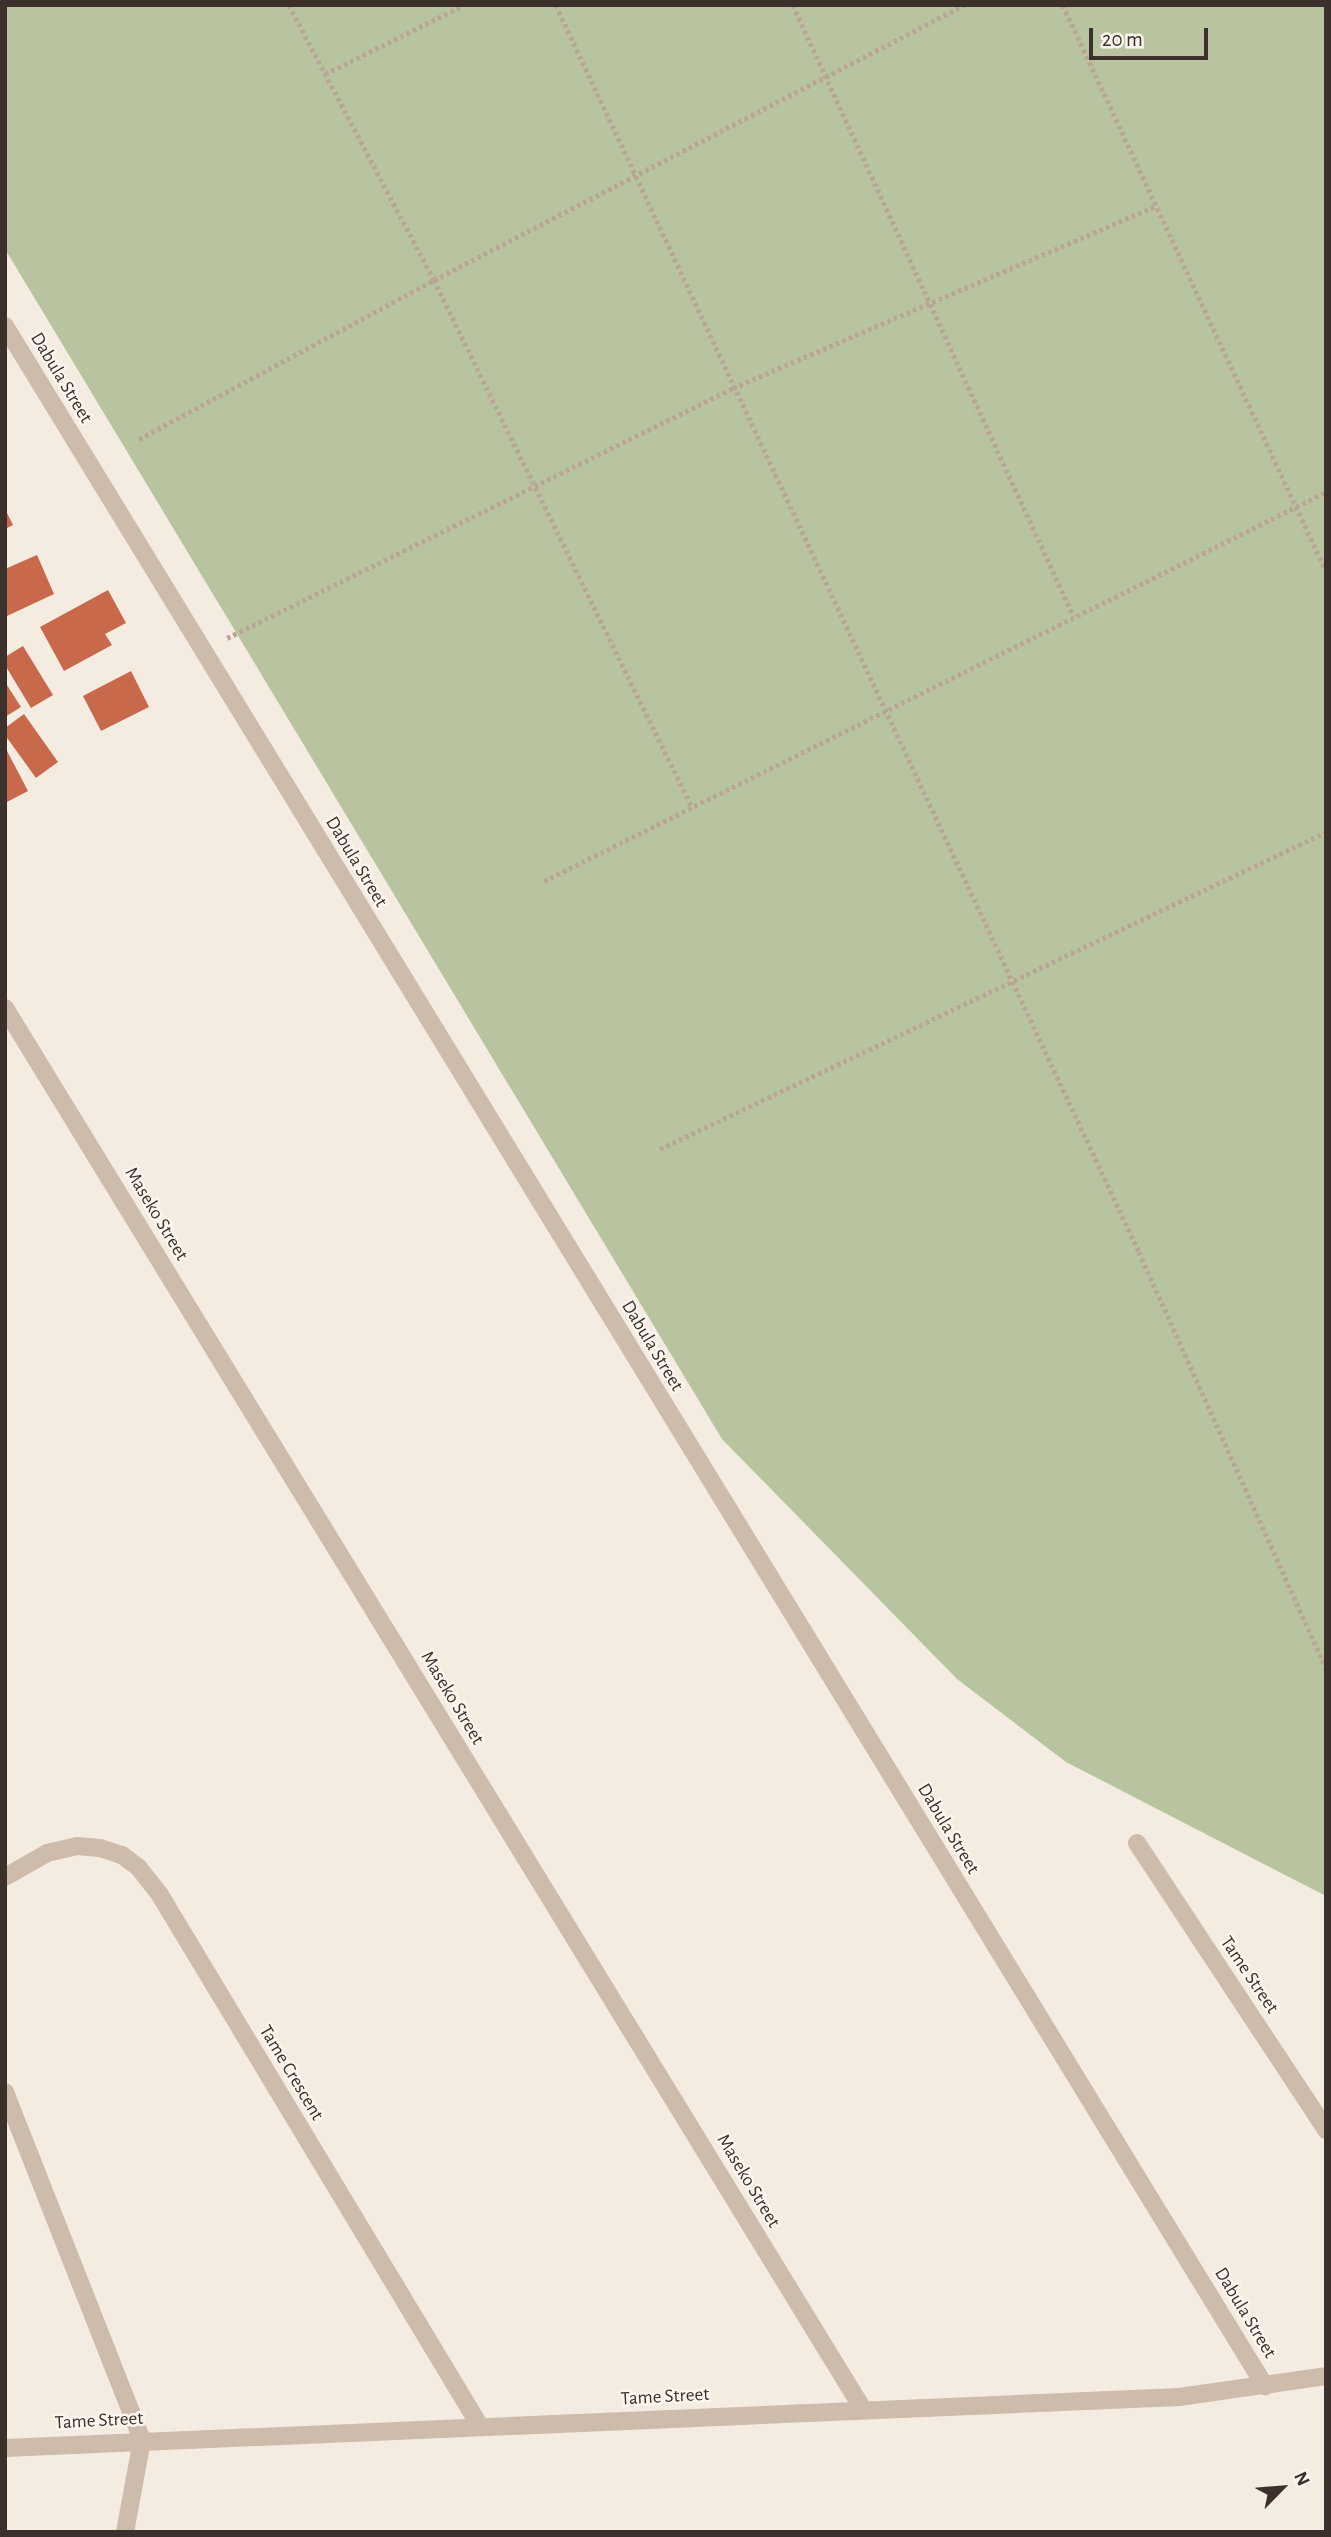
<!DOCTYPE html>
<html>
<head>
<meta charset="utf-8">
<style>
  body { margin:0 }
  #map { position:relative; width:1331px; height:2537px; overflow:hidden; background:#f4ebe1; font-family:"Alegreya Sans",sans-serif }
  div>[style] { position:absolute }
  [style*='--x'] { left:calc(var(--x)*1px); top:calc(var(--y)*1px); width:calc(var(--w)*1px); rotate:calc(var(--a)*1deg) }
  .green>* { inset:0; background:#b8c4a0 }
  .building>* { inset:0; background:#c8694b }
  .path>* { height:4.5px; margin-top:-2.25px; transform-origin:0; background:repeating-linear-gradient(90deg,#b9a596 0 3.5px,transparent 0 7px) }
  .lane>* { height:18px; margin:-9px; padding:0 9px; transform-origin:9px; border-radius:9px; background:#cdbbac }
  .street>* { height:18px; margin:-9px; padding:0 9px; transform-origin:9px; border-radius:9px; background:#cdbbac }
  span { translate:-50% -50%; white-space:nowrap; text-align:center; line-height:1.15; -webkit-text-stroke:5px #fbf5ee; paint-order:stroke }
  .street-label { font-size:19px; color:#3b302b }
  .frame { position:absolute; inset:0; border:7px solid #3b302b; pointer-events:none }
  .north { position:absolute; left:1247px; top:2453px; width:70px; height:70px; -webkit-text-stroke:5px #fbf5ee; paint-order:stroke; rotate:65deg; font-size:19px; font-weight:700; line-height:28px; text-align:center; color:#3b302b }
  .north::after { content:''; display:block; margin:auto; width:24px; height:32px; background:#3b302b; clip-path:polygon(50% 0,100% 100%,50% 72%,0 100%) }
  .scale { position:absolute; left:1089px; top:28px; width:119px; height:32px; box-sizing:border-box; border:4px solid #3b302b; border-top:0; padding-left:9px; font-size:21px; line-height:24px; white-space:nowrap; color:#3b302b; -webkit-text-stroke:5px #fbf5ee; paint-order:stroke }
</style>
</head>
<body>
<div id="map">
  <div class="green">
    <div style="clip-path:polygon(5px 5px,1326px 5px,1326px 1896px,1066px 1762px,957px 1679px,722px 1439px,5px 249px)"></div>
  </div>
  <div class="building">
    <div style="clip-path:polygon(5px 509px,13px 525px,5px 529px)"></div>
    <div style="clip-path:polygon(37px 555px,54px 594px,7px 616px,5px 569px)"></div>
    <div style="clip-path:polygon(108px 590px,126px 623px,105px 634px,112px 645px,64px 671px,40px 627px)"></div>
    <div style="clip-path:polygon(23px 646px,53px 695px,31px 708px,5px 665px,5px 657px)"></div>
    <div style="clip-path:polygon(131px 671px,149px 707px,101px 731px,83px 696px)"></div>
    <div style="clip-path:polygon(5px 682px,21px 707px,5px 717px)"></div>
    <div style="clip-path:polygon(24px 714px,58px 762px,36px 778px,5px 735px,5px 728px)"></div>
    <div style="clip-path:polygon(5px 747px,28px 791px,5px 803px)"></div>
  </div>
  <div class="path">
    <div style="--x:289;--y:5;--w:311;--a:62.2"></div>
    <div style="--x:434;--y:280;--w:587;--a:63.92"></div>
    <div style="--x:556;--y:5;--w:1377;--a:64.94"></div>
    <div style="--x:1139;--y:1252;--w:457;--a:65.8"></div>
    <div style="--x:793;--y:5;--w:673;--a:65.34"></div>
    <div style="--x:1063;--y:5;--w:624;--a:65.08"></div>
    <div style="--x:325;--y:74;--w:155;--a:-26.4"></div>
    <div style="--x:139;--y:439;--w:335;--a:-28.3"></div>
    <div style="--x:434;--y:280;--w:597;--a:-27.42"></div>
    <div style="--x:227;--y:638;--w:564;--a:-26.29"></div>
    <div style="--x:733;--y:388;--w:460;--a:-23.3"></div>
    <div style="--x:544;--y:881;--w:873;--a:-26.45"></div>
    <div style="--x:660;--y:1149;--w:738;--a:-25.45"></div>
  </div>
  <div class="lane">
    <div style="--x:125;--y:2532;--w:94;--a:-79.5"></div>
  </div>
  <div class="street">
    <div style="--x:5;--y:326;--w:2415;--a:58.55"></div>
    <div style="--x:5;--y:1008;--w:1643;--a:58.52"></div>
    <div style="--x:1137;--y:1843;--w:344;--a:56.6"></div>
    <div style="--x:5;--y:1877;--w:48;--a:-29.7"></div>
    <div style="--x:47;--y:1853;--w:31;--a:-13"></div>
    <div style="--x:77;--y:1846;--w:23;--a:5"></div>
    <div style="--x:100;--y:1848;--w:23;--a:18"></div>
    <div style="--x:122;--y:1855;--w:21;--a:37"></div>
    <div style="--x:139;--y:1868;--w:34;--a:52"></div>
    <div style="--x:160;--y:1895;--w:620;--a:58.93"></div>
    <div style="--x:5;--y:2092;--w:374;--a:68.5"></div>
    <div style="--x:5;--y:2448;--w:1175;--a:-2.49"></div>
    <div style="--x:1179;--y:2397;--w:148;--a:-8.1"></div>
  </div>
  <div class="street-label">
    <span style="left:61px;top:378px;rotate:59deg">Dabula Street</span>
    <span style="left:356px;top:862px;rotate:59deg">Dabula Street</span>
    <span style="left:156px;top:1214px;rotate:59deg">Maseko Street</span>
    <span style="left:652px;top:1346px;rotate:59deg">Dabula Street</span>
    <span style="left:452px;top:1698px;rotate:59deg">Maseko Street</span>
    <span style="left:948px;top:1829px;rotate:59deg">Dabula Street</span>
    <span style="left:1249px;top:1975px;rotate:56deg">Tame Street</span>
    <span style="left:291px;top:2073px;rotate:59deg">Tame Crescent</span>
    <span style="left:748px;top:2181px;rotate:59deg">Maseko Street</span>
    <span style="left:1245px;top:2313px;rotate:59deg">Dabula Street</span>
    <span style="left:665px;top:2397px;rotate:-3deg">Tame Street</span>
    <span style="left:99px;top:2421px;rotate:-3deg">Tame Street</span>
  </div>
  <div class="frame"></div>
  <div class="north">N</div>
  <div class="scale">20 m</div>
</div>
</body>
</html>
